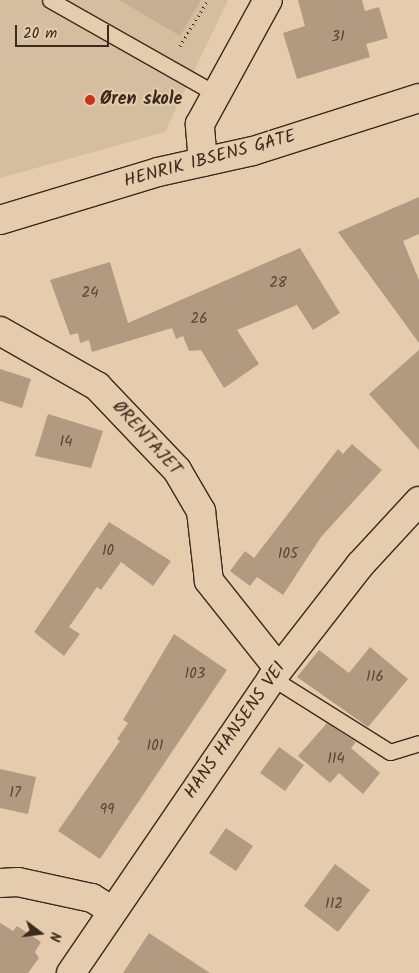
<!DOCTYPE html>
<html>
<head>
<meta charset="utf-8">
<style>
  body { margin:0 }
  #map { position:relative; width:419px; height:973px; overflow:hidden; background:#e5ccad; font-family:Kalam,sans-serif }
  div>[style] { position:absolute }
  [style*='--x'] { left:calc(var(--x)*1px); top:calc(var(--y)*1px); width:calc(var(--w)*1px); rotate:calc(var(--a)*1deg) }
  .built>* { inset:0; background:#d5bda0 }
  .green>* { inset:0; background:#c6ae93 }
  .building>* { inset:0; background:#b19a80 }
  .path>* { height:3px; margin-top:-1.5px; transform-origin:0; background:repeating-linear-gradient(90deg,#3b2a1e 0 1px,transparent 0 5px) }
  .roads { filter:drop-shadow(1px 0 #3b2a1e) drop-shadow(-1px 0 #3b2a1e) drop-shadow(0 1px #3b2a1e) drop-shadow(0 -1px #3b2a1e) }
  .lane>* { height:15px; margin:-7.5px; padding:0 7.5px; transform-origin:7.5px; border-radius:7.5px; background:#e5ccad }
  .street>* { height:28px; margin:-14px; padding:0 14px; transform-origin:14px; border-radius:14px; background:#e5ccad }
  .secondary>* { height:28px; margin:-14px; padding:0 14px; transform-origin:14px; border-radius:14px; background:#e5ccad }
  .dots>* { width:14px; height:14px; translate:-50% -50%; box-sizing:border-box; border:2px solid #e5ccad; border-radius:50% }
  span { translate:-50% -50%; white-space:nowrap; text-align:center; line-height:1.15; -webkit-text-stroke:4px #e5ccad; paint-order:stroke }
  .number-label { font-size:15px; color:#584636 }
  .number-label span { -webkit-text-stroke-width:0 }
  .poi-label { font-size:18px; color:#3b2a1e; font-weight:700 }
  .left { translate:0 -50%; text-align:left }
  .street-label { font-size:18px; color:#3b2a1e }
  .north { position:absolute; left:15px; top:908px; width:50px; height:50px; -webkit-text-stroke:4px #e5ccad; paint-order:stroke; rotate:105deg; font-size:14px; font-weight:700; line-height:20px; text-align:center; color:#3b2a1e }
  .north::after { content:''; display:block; margin:auto; width:18px; height:22px; background:#3b2a1e; clip-path:polygon(50% 0,100% 100%,50% 72%,0 100%) }
  .scale { position:absolute; left:15px; top:25px; width:94px; height:22px; box-sizing:border-box; border:2px solid #3b2a1e; border-top:0; padding-left:6px; font-size:15px; line-height:18px; white-space:nowrap; color:#3b2a1e; -webkit-text-stroke:4px #e5ccad; paint-order:stroke }
</style>
</head>
<body>
<div id="map">
  <div class="built">
    <div style="clip-path:polygon(0 0,228px 0,165px 132px,0 178px)"></div>
  </div>
  <div class="green">
    <div style="clip-path:polygon(119px 0,201px 0,180px 36px)"></div>
  </div>
  <div class="building">
    <div style="clip-path:polygon(298px 0,362px 0,365px 11px,379px 7px,388px 38px,366px 44px,370px 57px,297px 79px,283px 33px,305px 26px)"></div>
    <div style="clip-path:polygon(419px 197px,419px 234px,403px 241px,419px 280px,419px 343px,338px 232px)"></div>
    <div style="clip-path:polygon(300px 248px,340px 313px,313px 330px,297px 305px,237px 330px,259px 364px,224px 388px,201px 350px,189px 351px,183px 336px,176px 339px,172px 328px,92px 352px,89px 340px,80px 343px,78px 333px,70px 335px,50px 280px,110px 262px,128px 323px)"></div>
    <div style="clip-path:polygon(419px 350px,419px 450px,369px 394px)"></div>
    <div style="clip-path:polygon(0 369px,31px 379px,22px 408px,0 401px)"></div>
    <div style="clip-path:polygon(48px 414px,103px 431px,91px 468px,35px 456px)"></div>
    <div style="clip-path:polygon(352px 444px,382px 470px,321px 537px,283px 595px,257px 577px,250px 586px,230px 571px,245px 551px,254px 558px,338px 449px,343px 454px)"></div>
    <div style="clip-path:polygon(109px 522px,171px 561px,153px 586px,121px 562px,101px 590px,97px 587px,69px 627px,80px 634px,64px 656px,34px 632px)"></div>
    <div style="clip-path:polygon(174px 634px,227px 670px,100px 859px,58px 831px,120px 741px,117px 739px,128px 723px,123px 720px)"></div>
    <div style="clip-path:polygon(370px 647px,408px 679px,368px 727px,297px 677px,319px 650px,349px 673px)"></div>
    <div style="clip-path:polygon(327px 723px,356px 742px,351px 748px,380px 773px,363px 794px,339px 773px,330px 783px,298px 756px)"></div>
    <div style="clip-path:polygon(279px 747px,304px 765px,285px 791px,260px 773px)"></div>
    <div style="clip-path:polygon(0 769px,36px 777px,28px 814px,0 808px)"></div>
    <div style="clip-path:polygon(226px 828px,253px 846px,236px 871px,209px 853px)"></div>
    <div style="clip-path:polygon(335px 864px,370px 890px,338px 932px,304px 906px)"></div>
    <div style="clip-path:polygon(0 923px,13px 931px,17px 926px,41px 942px,35px 952px,39px 958px,28px 973px,0 973px)"></div>
    <div style="clip-path:polygon(149px 933px,210px 973px,123px 973px)"></div>
  </div>
  <div class="path">
    <div style="--x:180;--y:46;--w:54;--a:-58.7"></div>
  </div>
  <div class="roads">
    <div class="lane">
      <div style="--x:50;--y:0;--w:191;--a:29.5"></div>
      <div style="--x:272;--y:678;--w:139;--a:32.1"></div>
      <div style="--x:390;--y:752;--w:30;--a:-17"></div>
    </div>
    <div class="street">
      <div style="--x:203;--y:162;--w:38;--a:-95"></div>
      <div style="--x:200;--y:124;--w:141;--a:-61.3"></div>
      <div style="--x:0;--y:220;--w:165;--a:-16.9"></div>
      <div style="--x:158;--y:172;--w:97;--a:-12.5"></div>
      <div style="--x:253;--y:151;--w:174;--a:-17.7"></div>
      <div style="--x:0;--y:331;--w:112;--a:29.6"></div>
      <div style="--x:97;--y:386;--w:116;--a:46.4"></div>
      <div style="--x:177;--y:470;--w:48;--a:59.7"></div>
      <div style="--x:201;--y:511;--w:70;--a:83.5"></div>
      <div style="--x:209;--y:581;--w:112;--a:51.5"></div>
      <div style="--x:0;--y:883;--w:18;--a:-3"></div>
      <div style="--x:18;--y:882;--w:76;--a:12.2"></div>
      <div style="--x:92;--y:898;--w:22;--a:32"></div>
    </div>
    <div class="secondary">
      <div style="--x:71;--y:973;--w:357;--a:-55.7"></div>
      <div style="--x:272;--y:678;--w:143;--a:-52.1"></div>
      <div style="--x:360;--y:565;--w:87;--a:-47.3"></div>
    </div>
  </div>
  <div class="dots">
    <div style="left:90px;top:100px;background:#c8321e"></div>
  </div>
  <div class="number-label">
    <span style="left:338px;top:38px">31</span>
    <span style="left:278px;top:284px">28</span>
    <span style="left:90px;top:294px">24</span>
    <span style="left:199px;top:320px">26</span>
    <span style="left:66px;top:443px">14</span>
    <span style="left:108px;top:552px">10</span>
    <span style="left:288px;top:555px">105</span>
    <span style="left:195px;top:675px">103</span>
    <span style="left:375px;top:678px">116</span>
    <span style="left:155px;top:747px">101</span>
    <span style="left:336px;top:760px">114</span>
    <span style="left:15px;top:794px">17</span>
    <span style="left:107px;top:811px">99</span>
    <span style="left:334px;top:905px">112</span>
  </div>
  <div class="poi-label">
    <span class="left" style="left:100px;top:100px">Øren skole</span>
  </div>
  <div class="street-label">
    <span style="left:210px;top:160px;rotate:-15deg">HENRIK IBSENS GATE</span>
    <span style="left:146px;top:439px;rotate:48deg">ØRENTAJET</span>
    <span style="left:236px;top:731px;rotate:-55deg">HANS HANSENS VEI</span>
  </div>
  <div class="north">N</div>
  <div class="scale">20 m</div>
</div>
</body>
</html>
